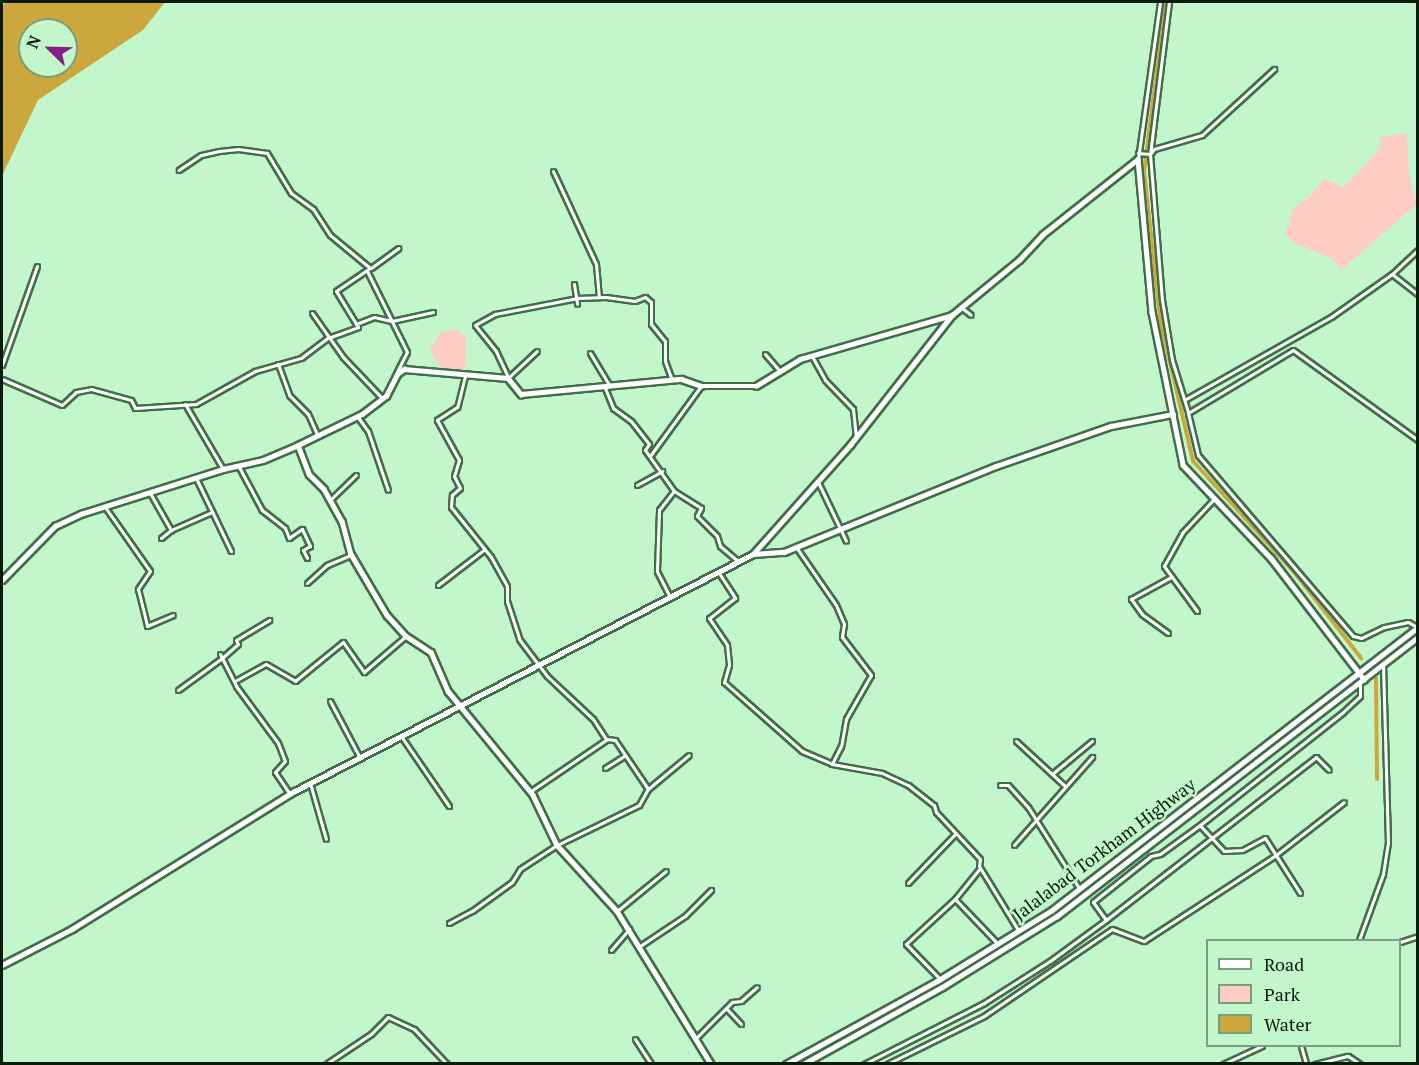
<!DOCTYPE html>
<html>
<head>
<meta charset="utf-8">
<style>
  body { margin:0 }
  #map { position:relative; width:1419px; height:1065px; overflow:hidden; background:#c4f6cc; font-family:"PT Serif",serif }
  div>[style] { position:absolute }
  [style*='--x'] { left:calc(var(--x)*1px); top:calc(var(--y)*1px); width:calc(var(--w)*1px); rotate:calc(var(--a)*1deg) }
  .green>* { inset:0; background:#fdccc4 }
  .water>* { inset:0; background:#cca73c }
  .canal>* { height:4px; margin:-2px; padding:0 2px; transform-origin:2px; border-radius:2px; background:#cca73c }
  .roads { filter:drop-shadow(2px 0 #406e49) drop-shadow(-2px 0 #406e49) drop-shadow(0 2px #406e49) drop-shadow(0 -2px #406e49) }
  .minor>* { height:3px; margin:-1.5px; padding:0 1.5px; transform-origin:1.5px; border-radius:1.5px; background:#fff }
  .tertiary>* { height:4.5px; margin:-2.25px; padding:0 2.25px; transform-origin:2.25px; border-radius:2.25px; background:#fff }
  .trunk>* { height:5px; margin:-2.5px; padding:0 2.5px; transform-origin:2.5px; border-radius:2.5px; background:#fff }
  span { translate:-50% -50%; white-space:nowrap; text-align:center; line-height:1.15; -webkit-text-stroke:5px #c4f6cc; paint-order:stroke }
  .street-label { font-size:18px; color:#081b0d }
  .frame { position:absolute; inset:0; border:3px solid #081b0d; pointer-events:none }
  .legend { position:absolute; left:1206px; top:939px; width:195px; height:108px; box-sizing:border-box; background:#c4f6cc; border:2px solid #799e80; margin:0; padding:8px 10px; list-style:none; font-size:18px; color:#081b0d }
  .legend li { display:flex; align-items:center; gap:12px; height:30px }
  .legend b { width:30px; border:2px solid #799e80 }
  .north { position:absolute; left:18px; top:18px; width:60px; height:60px; box-sizing:border-box; background:#c4f6cc; border:2px solid #799e80; border-radius:50%; rotate:293deg; font-size:16px; font-weight:700; line-height:24px; text-align:center; color:#081b0d }
  .north::after { content:''; display:block; margin:auto; width:21px; height:27px; background:#881e85; clip-path:polygon(50% 0,100% 100%,50% 72%,0 100%) }
</style>
</head>
<body>
<div id="map">
  <div class="green">
    <div style="clip-path:polygon(1407px 133px,1409px 175px,1417px 204px,1341px 270px,1333px 259px,1296px 244px,1285px 234px,1294px 208px,1311px 195px,1324px 179px,1344px 187px,1380px 149px,1380px 137px)"></div>
    <div style="clip-path:polygon(456px 329px,466px 337px,466px 366px,459px 373px,442px 370px,430px 350px,441px 332px)"></div>
  </div>
  <div class="water">
    <div style="clip-path:polygon(evenodd,7px 2px,165px 2px,143px 30px,38px 100px,2px 176px,2px 6px,7px 2px,30px 30px,66px 30px,66px 66px,30px 66px,30px 30px)"></div>
  </div>
  <div class="canal">
    <div style="--x:1166;--y:2;--w:170;--a:97.4"></div>
    <div style="--x:1144;--y:171;--w:149;--a:83.8"></div>
    <div style="--x:1160;--y:319;--w:146;--a:76.9"></div>
    <div style="--x:1193;--y:461;--w:151;--a:47.7"></div>
    <div style="--x:1295;--y:573;--w:108;--a:52.2"></div>
    <div style="--x:1376;--y:678;--w:101;--a:89.4"></div>
  </div>
  <div class="roads">
    <div class="minor">
      <div style="--x:1169;--y:2;--w:153;--a:97.1"></div>
      <div style="--x:1150;--y:154;--w:146;--a:85.3"></div>
      <div style="--x:1162;--y:300;--w:61;--a:80.5"></div>
      <div style="--x:1172;--y:360;--w:54;--a:72.9"></div>
      <div style="--x:1138;--y:153;--w:12;--a:5"></div>
      <div style="--x:1150;--y:154;--w:6;--a:-51"></div>
      <div style="--x:1154;--y:149;--w:50;--a:-16.3"></div>
      <div style="--x:1202;--y:135;--w:98;--a:-42.5"></div>
      <div style="--x:1138;--y:159;--w:159;--a:-82"></div>
      <div style="--x:553;--y:171;--w:102;--a:65.2"></div>
      <div style="--x:596;--y:264;--w:32;--a:85"></div>
      <div style="--x:371;--y:268;--w:34;--a:-36"></div>
      <div style="--x:367;--y:271;--w:90;--a:63.7"></div>
      <div style="--x:407;--y:352;--w:22;--a:117"></div>
      <div style="--x:1392;--y:274;--w:33;--a:38"></div>
      <div style="--x:574;--y:284;--w:20;--a:81"></div>
      <div style="--x:962;--y:308;--w:11;--a:38"></div>
      <div style="--x:312;--y:313;--w:54;--a:54.8"></div>
      <div style="--x:343;--y:357;--w:55;--a:46.5"></div>
      <div style="--x:356;--y:324;--w:19;--a:-21"></div>
      <div style="--x:374;--y:317;--w:18;--a:13"></div>
      <div style="--x:392;--y:321;--w:42;--a:-12.4"></div>
      <div style="--x:590;--y:353;--w:37;--a:59"></div>
      <div style="--x:765;--y:354;--w:21;--a:49"></div>
      <div style="--x:813;--y:358;--w:25;--a:61"></div>
      <div style="--x:825;--y:380;--w:40;--a:46"></div>
      <div style="--x:853;--y:409;--w:28;--a:84"></div>
      <div style="--x:278;--y:364;--w:33;--a:70"></div>
      <div style="--x:289;--y:395;--w:27;--a:45"></div>
      <div style="--x:308;--y:414;--w:24;--a:66"></div>
      <div style="--x:2;--y:365;--w:105;--a:-70.5"></div>
      <div style="--x:465;--y:376;--w:32;--a:104"></div>
      <div style="--x:457;--y:407;--w:24;--a:147"></div>
      <div style="--x:437;--y:420;--w:46;--a:61.2"></div>
      <div style="--x:459;--y:460;--w:17;--a:107"></div>
      <div style="--x:454;--y:476;--w:13;--a:63"></div>
      <div style="--x:460;--y:488;--w:11;--a:139"></div>
      <div style="--x:452;--y:495;--w:12;--a:95"></div>
      <div style="--x:451;--y:507;--w:64;--a:51.3"></div>
      <div style="--x:491;--y:557;--w:33;--a:61"></div>
      <div style="--x:507;--y:586;--w:15;--a:90"></div>
      <div style="--x:507;--y:601;--w:40;--a:72"></div>
      <div style="--x:519;--y:639;--w:46;--a:52.9"></div>
      <div style="--x:547;--y:676;--w:63;--a:43.1"></div>
      <div style="--x:593;--y:719;--w:24;--a:57"></div>
      <div style="--x:606;--y:739;--w:9;--a:6"></div>
      <div style="--x:615;--y:740;--w:59;--a:56"></div>
      <div style="--x:508;--y:377;--w:29;--a:-115"></div>
      <div style="--x:496;--y:351;--w:33;--a:-129"></div>
      <div style="--x:475;--y:325;--w:23;--a:-29"></div>
      <div style="--x:495;--y:314;--w:84;--a:-11"></div>
      <div style="--x:577;--y:298;--w:29;--a:-2"></div>
      <div style="--x:606;--y:297;--w:29;--a:8"></div>
      <div style="--x:635;--y:301;--w:11;--a:-22"></div>
      <div style="--x:645;--y:297;--w:8;--a:40"></div>
      <div style="--x:651;--y:302;--w:22;--a:90"></div>
      <div style="--x:651;--y:324;--w:22;--a:51"></div>
      <div style="--x:665;--y:341;--w:20;--a:90"></div>
      <div style="--x:665;--y:361;--w:20;--a:70"></div>
      <div style="--x:509;--y:377;--w:38;--a:-43"></div>
      <div style="--x:2;--y:379;--w:65;--a:23.4"></div>
      <div style="--x:62;--y:405;--w:19;--a:-43"></div>
      <div style="--x:76;--y:392;--w:15;--a:-11"></div>
      <div style="--x:91;--y:389;--w:41;--a:15.4"></div>
      <div style="--x:131;--y:400;--w:9;--a:63"></div>
      <div style="--x:135;--y:408;--w:61;--a:-3.8"></div>
      <div style="--x:196;--y:404;--w:68;--a:-29.2"></div>
      <div style="--x:255;--y:371;--w:48;--a:-15.8"></div>
      <div style="--x:301;--y:358;--w:34;--a:-37"></div>
      <div style="--x:328;--y:338;--w:32;--a:-20"></div>
      <div style="--x:358;--y:327;--w:42;--a:-121.4"></div>
      <div style="--x:336;--y:291;--w:41;--a:-34.1"></div>
      <div style="--x:370;--y:268;--w:52;--a:-140.5"></div>
      <div style="--x:330;--y:235;--w:31;--a:-123"></div>
      <div style="--x:313;--y:209;--w:27;--a:-144"></div>
      <div style="--x:291;--y:193;--w:47;--a:-121"></div>
      <div style="--x:267;--y:153;--w:29;--a:-172"></div>
      <div style="--x:238;--y:149;--w:19;--a:174"></div>
      <div style="--x:219;--y:151;--w:18;--a:167"></div>
      <div style="--x:201;--y:155;--w:27;--a:146"></div>
      <div style="--x:605;--y:388;--w:22;--a:68"></div>
      <div style="--x:613;--y:408;--w:22;--a:36"></div>
      <div style="--x:631;--y:421;--w:29;--a:52"></div>
      <div style="--x:649;--y:444;--w:7;--a:124"></div>
      <div style="--x:645;--y:450;--w:50;--a:54.7"></div>
      <div style="--x:674;--y:491;--w:32;--a:32"></div>
      <div style="--x:701;--y:508;--w:9;--a:117"></div>
      <div style="--x:697;--y:516;--w:28;--a:45"></div>
      <div style="--x:717;--y:536;--w:10;--a:73"></div>
      <div style="--x:720;--y:546;--w:25;--a:40"></div>
      <div style="--x:1186;--y:399;--w:167;--a:-29.5"></div>
      <div style="--x:1331;--y:317;--w:75;--a:-35.2"></div>
      <div style="--x:1392;--y:274;--w:35;--a:-43"></div>
      <div style="--x:185;--y:404;--w:75;--a:59.7"></div>
      <div style="--x:357;--y:416;--w:19;--a:54"></div>
      <div style="--x:368;--y:431;--w:62;--a:71.3"></div>
      <div style="--x:650;--y:456;--w:87;--a:-53.9"></div>
      <div style="--x:239;--y:467;--w:49;--a:61.9"></div>
      <div style="--x:262;--y:510;--w:29;--a:38"></div>
      <div style="--x:285;--y:528;--w:11;--a:68"></div>
      <div style="--x:289;--y:538;--w:16;--a:-35"></div>
      <div style="--x:302;--y:529;--w:19;--a:65"></div>
      <div style="--x:310;--y:546;--w:8;--a:150"></div>
      <div style="--x:303;--y:550;--w:9;--a:63"></div>
      <div style="--x:196;--y:478;--w:81;--a:64.4"></div>
      <div style="--x:818;--y:482;--w:65;--a:64.6"></div>
      <div style="--x:637;--y:485;--w:29;--a:-29"></div>
      <div style="--x:150;--y:493;--w:43;--a:60.4"></div>
      <div style="--x:330;--y:500;--w:36;--a:-44"></div>
      <div style="--x:105;--y:507;--w:78;--a:54.9"></div>
      <div style="--x:150;--y:571;--w:22;--a:124"></div>
      <div style="--x:138;--y:589;--w:38;--a:76"></div>
      <div style="--x:147;--y:626;--w:28;--a:-23"></div>
      <div style="--x:161;--y:538;--w:13;--a:-39"></div>
      <div style="--x:171;--y:530;--w:45;--a:-23.7"></div>
      <div style="--x:796;--y:547;--w:70;--a:55.4"></div>
      <div style="--x:836;--y:605;--w:21;--a:67"></div>
      <div style="--x:844;--y:624;--w:13;--a:99"></div>
      <div style="--x:842;--y:637;--w:48;--a:52.7"></div>
      <div style="--x:871;--y:675;--w:51;--a:119.6"></div>
      <div style="--x:846;--y:719;--w:27;--a:100"></div>
      <div style="--x:841;--y:746;--w:20;--a:117"></div>
      <div style="--x:832;--y:764;--w:51;--a:10.2"></div>
      <div style="--x:882;--y:773;--w:29;--a:25"></div>
      <div style="--x:908;--y:785;--w:33;--a:38"></div>
      <div style="--x:934;--y:805;--w:7;--a:74"></div>
      <div style="--x:936;--y:812;--w:64;--a:46.9"></div>
      <div style="--x:980;--y:859;--w:7;--a:98"></div>
      <div style="--x:979;--y:866;--w:75;--a:58.6"></div>
      <div style="--x:719;--y:573;--w:30;--a:57"></div>
      <div style="--x:735;--y:598;--w:33;--a:142"></div>
      <div style="--x:709;--y:618;--w:32;--a:56"></div>
      <div style="--x:727;--y:645;--w:20;--a:84"></div>
      <div style="--x:729;--y:665;--w:18;--a:106"></div>
      <div style="--x:724;--y:682;--w:104;--a:41.5"></div>
      <div style="--x:802;--y:751;--w:33;--a:23"></div>
      <div style="--x:307;--y:583;--w:27;--a:-42"></div>
      <div style="--x:327;--y:565;--w:26;--a:-23"></div>
      <div style="--x:438;--y:585;--w:59;--a:-37.5"></div>
      <div style="--x:670;--y:597;--w:29;--a:-117"></div>
      <div style="--x:657;--y:571;--w:61;--a:-88.1"></div>
      <div style="--x:659;--y:510;--w:24;--a:-52"></div>
      <div style="--x:1197;--y:611;--w:56;--a:-126.3"></div>
      <div style="--x:1164;--y:566;--w:38;--a:-61"></div>
      <div style="--x:1182;--y:533;--w:48;--a:-46.7"></div>
      <div style="--x:1417;--y:627;--w:10;--a:-151"></div>
      <div style="--x:1408;--y:622;--w:25;--a:168"></div>
      <div style="--x:1384;--y:627;--w:25;--a:154"></div>
      <div style="--x:1361;--y:638;--w:8;--a:-166"></div>
      <div style="--x:1353;--y:636;--w:238;--a:-130.6"></div>
      <div style="--x:1198;--y:455;--w:43;--a:-103.4"></div>
      <div style="--x:1188;--y:413;--w:122;--a:-31"></div>
      <div style="--x:1293;--y:350;--w:154;--a:35.8"></div>
      <div style="--x:1168;--y:633;--w:32;--a:-144"></div>
      <div style="--x:1142;--y:614;--w:19;--a:-126"></div>
      <div style="--x:1131;--y:599;--w:46;--a:-28.8"></div>
      <div style="--x:220;--y:654;--w:36;--a:63"></div>
      <div style="--x:236;--y:686;--w:71;--a:53.6"></div>
      <div style="--x:278;--y:743;--w:19;--a:69"></div>
      <div style="--x:285;--y:761;--w:15;--a:132"></div>
      <div style="--x:275;--y:772;--w:27;--a:56"></div>
      <div style="--x:235;--y:681;--w:35;--a:-29"></div>
      <div style="--x:266;--y:664;--w:34;--a:30"></div>
      <div style="--x:295;--y:681;--w:62;--a:-39.1"></div>
      <div style="--x:343;--y:642;--w:37;--a:55"></div>
      <div style="--x:364;--y:672;--w:55;--a:-40.6"></div>
      <div style="--x:178;--y:690;--w:54;--a:-36"></div>
      <div style="--x:222;--y:658;--w:21;--a:-41"></div>
      <div style="--x:238;--y:644;--w:4;--a:-117"></div>
      <div style="--x:236;--y:640;--w:39;--a:-31"></div>
      <div style="--x:330;--y:701;--w:64;--a:62.2"></div>
      <div style="--x:401;--y:736;--w:85;--a:55.6"></div>
      <div style="--x:1016;--y:741;--w:67;--a:42.6"></div>
      <div style="--x:605;--y:768;--w:22;--a:-32"></div>
      <div style="--x:1052;--y:774;--w:52;--a:-39.5"></div>
      <div style="--x:310;--y:783;--w:58;--a:74.1"></div>
      <div style="--x:1000;--y:785;--w:8;--a:0"></div>
      <div style="--x:1008;--y:785;--w:30;--a:48"></div>
      <div style="--x:1028;--y:807;--w:96;--a:57.8"></div>
      <div style="--x:531;--y:791;--w:91;--a:-34.2"></div>
      <div style="--x:1014;--y:845;--w:118;--a:-48.4"></div>
      <div style="--x:908;--y:883;--w:68;--a:-46.2"></div>
      <div style="--x:1300;--y:893;--w:65;--a:-122.5"></div>
      <div style="--x:1265;--y:838;--w:26;--a:152"></div>
      <div style="--x:1242;--y:850;--w:18;--a:177"></div>
      <div style="--x:1224;--y:851;--w:35;--a:-133"></div>
      <div style="--x:1200;--y:825;--w:182;--a:-38.3"></div>
      <div style="--x:1343;--y:712;--w:23;--a:-43"></div>
      <div style="--x:1360;--y:696;--w:15;--a:-90"></div>
      <div style="--x:955;--y:899;--w:61;--a:46.3"></div>
      <div style="--x:617;--y:911;--w:63;--a:-39.2"></div>
      <div style="--x:1106;--y:920;--w:266;--a:-37.8"></div>
      <div style="--x:1316;--y:757;--w:18;--a:45"></div>
      <div style="--x:449;--y:923;--w:26;--a:-28"></div>
      <div style="--x:472;--y:911;--w:49;--a:-35.9"></div>
      <div style="--x:512;--y:882;--w:15;--a:-58"></div>
      <div style="--x:520;--y:869;--w:44;--a:-33"></div>
      <div style="--x:557;--y:845;--w:91;--a:-26"></div>
      <div style="--x:639;--y:805;--w:18;--a:-61"></div>
      <div style="--x:648;--y:789;--w:53;--a:-39.7"></div>
      <div style="--x:1359;--y:940;--w:70;--a:-70"></div>
      <div style="--x:1383;--y:874;--w:31;--a:-81"></div>
      <div style="--x:1388;--y:843;--w:178;--a:-91.6"></div>
      <div style="--x:1400;--y:942;--w:19;--a:-18"></div>
      <div style="--x:640;--y:946;--w:54;--a:-33.7"></div>
      <div style="--x:685;--y:916;--w:37;--a:-45"></div>
      <div style="--x:611;--y:950;--w:28;--a:-49"></div>
      <div style="--x:940;--y:979;--w:49;--a:-134.2"></div>
      <div style="--x:906;--y:944;--w:67;--a:-42.6"></div>
      <div style="--x:955;--y:899;--w:38;--a:-51"></div>
      <div style="--x:726;--y:1008;--w:22;--a:47"></div>
      <div style="--x:696;--y:1038;--w:51;--a:-45"></div>
      <div style="--x:732;--y:1002;--w:9;--a:-6"></div>
      <div style="--x:741;--y:1001;--w:21;--a:-41"></div>
      <div style="--x:635;--y:1039;--w:30;--a:57"></div>
      <div style="--x:1301;--y:1046;--w:19;--a:74"></div>
      <div style="--x:326;--y:1064;--w:54;--a:-33.7"></div>
      <div style="--x:371;--y:1034;--w:24;--a:-45"></div>
      <div style="--x:388;--y:1017;--w:29;--a:25"></div>
      <div style="--x:414;--y:1029;--w:48;--a:46.7"></div>
      <div style="--x:864;--y:1064;--w:135;--a:-26.9"></div>
      <div style="--x:984;--y:1003;--w:78;--a:-32.5"></div>
      <div style="--x:1050;--y:961;--w:69;--a:-36.2"></div>
      <div style="--x:1106;--y:920;--w:22;--a:-126"></div>
      <div style="--x:1093;--y:902;--w:74;--a:-38.4"></div>
      <div style="--x:1151;--y:856;--w:9;--a:-13"></div>
      <div style="--x:1160;--y:854;--w:49;--a:-35.9"></div>
      <div style="--x:887;--y:1064;--w:108;--a:-26.3"></div>
      <div style="--x:984;--y:1016;--w:155;--a:-34.2"></div>
      <div style="--x:1112;--y:929;--w:34;--a:21"></div>
      <div style="--x:1144;--y:941;--w:158;--a:-33.1"></div>
      <div style="--x:1276;--y:855;--w:86;--a:-37.9"></div>
      <div style="--x:1223;--y:1064;--w:43;--a:-24.8"></div>
      <div style="--x:1315;--y:1064;--w:34;--a:-14"></div>
      <div style="--x:1348;--y:1056;--w:14;--a:34"></div>
    </div>
    <div class="tertiary">
      <div style="--x:298;--y:445;--w:31;--a:69"></div>
      <div style="--x:309;--y:474;--w:21;--a:45"></div>
      <div style="--x:324;--y:489;--w:37;--a:61"></div>
      <div style="--x:342;--y:521;--w:34;--a:75"></div>
      <div style="--x:351;--y:554;--w:71;--a:59.5"></div>
      <div style="--x:387;--y:615;--w:28;--a:48"></div>
      <div style="--x:406;--y:636;--w:30;--a:33"></div>
      <div style="--x:431;--y:652;--w:43;--a:66.4"></div>
      <div style="--x:448;--y:691;--w:134;--a:50.7"></div>
      <div style="--x:533;--y:795;--w:55;--a:64.4"></div>
      <div style="--x:557;--y:845;--w:89;--a:47.7"></div>
      <div style="--x:617;--y:911;--w:180;--a:58.4"></div>
      <div style="--x:753;--y:554;--w:31;--a:-4"></div>
      <div style="--x:784;--y:552;--w:229;--a:-22.1"></div>
      <div style="--x:996;--y:466;--w:122;--a:-19.2"></div>
      <div style="--x:1111;--y:426;--w:63;--a:-11"></div>
      <div style="--x:2;--y:580;--w:76;--a:-45.5"></div>
      <div style="--x:55;--y:526;--w:29;--a:-25"></div>
      <div style="--x:81;--y:514;--w:149;--a:-17.6"></div>
      <div style="--x:223;--y:469;--w:41;--a:-12.7"></div>
      <div style="--x:263;--y:460;--w:38;--a:-23"></div>
      <div style="--x:298;--y:445;--w:71;--a:-25.8"></div>
      <div style="--x:362;--y:414;--w:30;--a:-37"></div>
      <div style="--x:386;--y:396;--w:25;--a:-63"></div>
      <div style="--x:397;--y:374;--w:9;--a:-36"></div>
      <div style="--x:404;--y:369;--w:104;--a:4.9"></div>
      <div style="--x:508;--y:378;--w:21;--a:51"></div>
      <div style="--x:521;--y:394;--w:161;--a:-5.4"></div>
      <div style="--x:681;--y:379;--w:21;--a:19"></div>
      <div style="--x:701;--y:386;--w:55;--a:0"></div>
      <div style="--x:756;--y:386;--w:52;--a:-31.5"></div>
      <div style="--x:800;--y:359;--w:158;--a:-16.1"></div>
      <div style="--x:2;--y:965;--w:79;--a:-27.2"></div>
      <div style="--x:72;--y:929;--w:262;--a:-31.8"></div>
      <div style="--x:295;--y:791;--w:516;--a:-27.36"></div>
      <div style="--x:753;--y:554;--w:146;--a:-48.3"></div>
      <div style="--x:850;--y:445;--w:165;--a:-51.9"></div>
      <div style="--x:952;--y:315;--w:87;--a:-39.4"></div>
      <div style="--x:1019;--y:260;--w:34;--a:-47"></div>
      <div style="--x:1042;--y:235;--w:122;--a:-38.4"></div>
      <div style="--x:1138;--y:159;--w:154;--a:84.8"></div>
      <div style="--x:1152;--y:312;--w:156;--a:78.5"></div>
      <div style="--x:1183;--y:465;--w:128;--a:46.6"></div>
      <div style="--x:1271;--y:558;--w:153;--a:52.5"></div>
    </div>
    <div class="trunk">
      <div style="--x:786;--y:1064;--w:172;--a:-28.8"></div>
      <div style="--x:937;--y:981;--w:135;--a:-31.7"></div>
      <div style="--x:1052;--y:910;--w:463;--a:-37.7"></div>
      <div style="--x:803;--y:1064;--w:159;--a:-29"></div>
      <div style="--x:942;--y:987;--w:135;--a:-31.7"></div>
      <div style="--x:1057;--y:916;--w:456;--a:-37.7"></div>
    </div>
  </div>
  <div class="street-label">
    <span style="left:1104px;top:849px;rotate:-37deg">Jalalabad Torkham Highway</span>
  </div>
  <div class="frame"></div>
  <ul class="legend">
  <li><b style="height:8px;background:#fff"></b>Road</li>
  <li><b style="height:16px;background:#fdccc4"></b>Park</li>
  <li><b style="height:16px;background:#cca73c"></b>Water</li>
  </ul>
  <div class="north">N</div>
</div>
</body>
</html>
